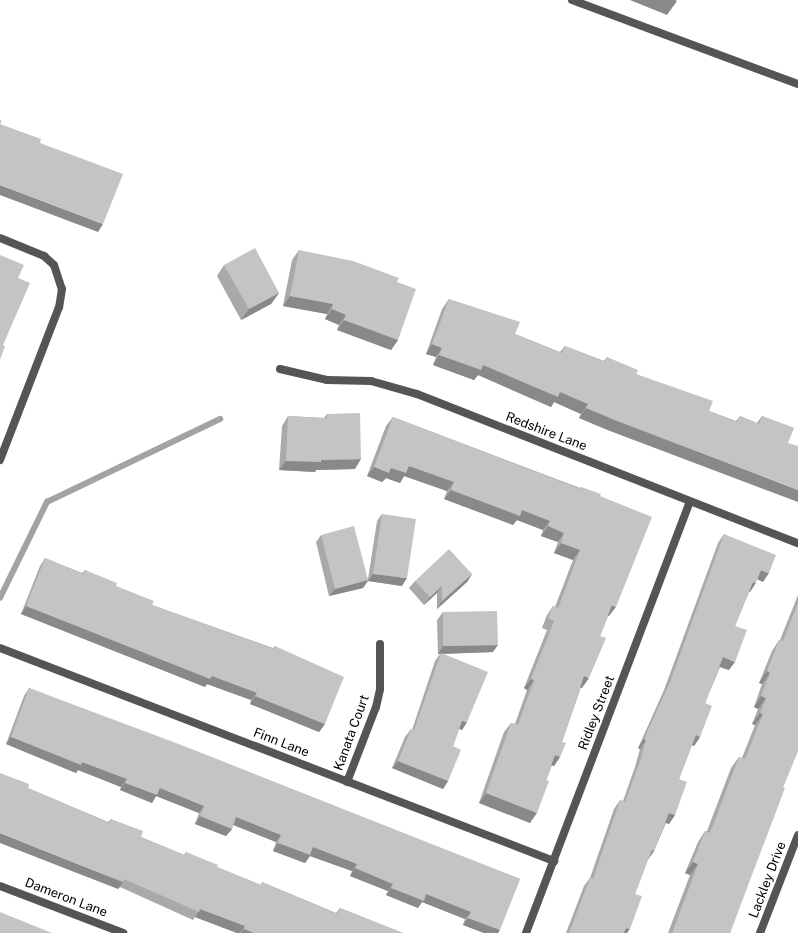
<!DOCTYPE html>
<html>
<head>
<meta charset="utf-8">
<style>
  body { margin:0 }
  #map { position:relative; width:798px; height:933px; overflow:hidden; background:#fff; font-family:"Public Sans",sans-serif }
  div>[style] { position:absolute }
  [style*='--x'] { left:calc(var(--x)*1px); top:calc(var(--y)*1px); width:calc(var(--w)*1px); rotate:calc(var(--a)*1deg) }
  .stream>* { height:5.5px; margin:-2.75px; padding:0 2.75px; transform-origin:2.75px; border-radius:2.75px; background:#a3a3a3 }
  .lane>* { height:8px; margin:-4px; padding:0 4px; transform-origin:4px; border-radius:4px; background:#555 }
  .street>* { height:8px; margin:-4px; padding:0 4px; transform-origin:4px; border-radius:4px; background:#555 }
  .wall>* { inset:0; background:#a9a9a9 }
  .shaded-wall>* { inset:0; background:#898989 }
  .building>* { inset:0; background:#c4c4c4 }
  span { translate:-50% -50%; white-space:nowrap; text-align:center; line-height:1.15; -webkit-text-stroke:4px #fff; paint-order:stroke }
  .street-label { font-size:13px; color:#000 }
</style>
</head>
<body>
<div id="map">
  <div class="stream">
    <div style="--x:0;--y:598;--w:107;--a:-63.9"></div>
    <div style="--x:47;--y:502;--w:192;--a:-25.6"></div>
  </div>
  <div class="lane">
    <div style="--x:572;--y:0;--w:241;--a:20.4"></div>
  </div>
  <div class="street">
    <div style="--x:0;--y:238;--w:48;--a:22.2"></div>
    <div style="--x:44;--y:256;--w:13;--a:42"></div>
    <div style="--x:54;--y:265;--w:25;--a:72"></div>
    <div style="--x:62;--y:289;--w:18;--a:99"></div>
    <div style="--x:59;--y:307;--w:164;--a:111.1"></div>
    <div style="--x:280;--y:369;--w:48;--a:13.2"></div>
    <div style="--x:327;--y:380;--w:44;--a:1.3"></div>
    <div style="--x:371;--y:381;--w:48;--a:15.8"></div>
    <div style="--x:417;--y:394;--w:409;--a:21.4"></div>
    <div style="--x:0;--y:648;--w:594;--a:21.03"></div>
    <div style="--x:347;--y:782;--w:80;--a:-68.9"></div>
    <div style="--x:376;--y:707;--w:18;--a:-77"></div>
    <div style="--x:380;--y:689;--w:45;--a:-90"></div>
    <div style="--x:0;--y:886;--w:132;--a:20.9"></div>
    <div style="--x:526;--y:933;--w:461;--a:-69.2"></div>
    <div style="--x:760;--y:933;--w:105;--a:-68.8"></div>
  </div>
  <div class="wall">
    <div style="clip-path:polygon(299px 250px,397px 282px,398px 340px,391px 350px,337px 330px,339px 325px,325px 319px,327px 314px,283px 306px,292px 260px)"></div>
    <div style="clip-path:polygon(224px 265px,279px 293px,271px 304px,241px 320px,217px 276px)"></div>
    <div style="clip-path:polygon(449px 299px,515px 334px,560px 352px,565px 346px,604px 361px,607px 357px,636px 374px,709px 411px,736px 421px,740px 416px,757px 423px,762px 416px,794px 428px,610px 431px,579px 418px,581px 414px,554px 402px,551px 407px,478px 375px,474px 380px,433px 365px,436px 357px,426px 354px,442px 309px)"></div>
    <div style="clip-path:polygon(327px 414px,355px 469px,316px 470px,315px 472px,279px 470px,282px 426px,288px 416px,324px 418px)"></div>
    <div style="clip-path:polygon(393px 417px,580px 488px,581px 487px,600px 496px,609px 616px,608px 616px,600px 636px,582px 688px,581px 687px,562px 742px,560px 757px,554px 766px,552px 765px,530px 823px,479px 803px,504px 732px,511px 723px,515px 724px,527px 690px,524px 688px,547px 630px,542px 628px,547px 615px,553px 606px,555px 607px,573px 560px,554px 553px,558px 542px,541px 536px,543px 530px,517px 520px,513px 525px,444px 499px,447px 491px,404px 476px,400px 483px,386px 478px,382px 482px,367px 476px,386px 426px)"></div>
    <div style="clip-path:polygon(382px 514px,402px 586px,368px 581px,363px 588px,329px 596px,316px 542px,321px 535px,368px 579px,377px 521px)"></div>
    <div style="clip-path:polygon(724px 534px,763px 582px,757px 579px,749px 592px,735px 626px,729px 670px,720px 667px,705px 703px,700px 737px,694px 746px,692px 745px,679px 779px,675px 815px,669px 824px,666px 823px,654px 851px,648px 859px,635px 894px,627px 933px,566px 933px,584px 886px,590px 878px,614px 809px,620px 800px,623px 801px,635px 767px,640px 749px,638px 748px,664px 690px,718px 543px)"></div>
    <div style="clip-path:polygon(45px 558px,82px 573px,85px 570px,152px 605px,273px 648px,275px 646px,325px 724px,319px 732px,250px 704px,251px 700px,207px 684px,205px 687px,21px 614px,40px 566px)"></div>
    <div style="clip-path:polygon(472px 574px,467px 582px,437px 609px,437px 593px,424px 605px,409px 588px,415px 581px)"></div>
    <div style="clip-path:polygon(798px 595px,798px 751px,783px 787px,730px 933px,668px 933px,690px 875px,685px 873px,698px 842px,705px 831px,707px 831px,731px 768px,739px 757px,742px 758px,755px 725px,752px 724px,758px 709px,754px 707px,762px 684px,759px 683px,772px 651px,779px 640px,780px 640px)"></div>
    <div style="clip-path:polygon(443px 612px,493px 652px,442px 654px,467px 722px,462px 730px,459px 729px,453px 746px,448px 781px,443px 789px,392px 768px,405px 737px,411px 729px,412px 730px,435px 661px,440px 654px,438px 654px,437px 620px)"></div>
    <div style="clip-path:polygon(29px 688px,520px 879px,498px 933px,484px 933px,463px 925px,465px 919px,422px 902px,418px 908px,386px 895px,388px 891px,350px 876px,352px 871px,310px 856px,305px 863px,273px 851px,276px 842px,233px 825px,232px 829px,226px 836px,195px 824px,199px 813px,156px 796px,152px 803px,120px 790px,121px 787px,78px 770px,76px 773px,6px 744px,24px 696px)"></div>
    <div style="clip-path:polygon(28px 788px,108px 822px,111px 819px,141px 837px,184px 855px,186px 852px,217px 867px,261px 885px,262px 882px,336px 913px,340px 908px,403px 933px,237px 933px,195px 917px,193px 920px,120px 887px,118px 889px)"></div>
  </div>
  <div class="shaded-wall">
    <div style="clip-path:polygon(630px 0,675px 0,677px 1px,667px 15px)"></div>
    <div style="clip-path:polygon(0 185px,103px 224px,98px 232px,0 195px)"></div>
    <div style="clip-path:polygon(279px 293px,271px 304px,241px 320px,249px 309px)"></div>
    <div style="clip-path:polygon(290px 296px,333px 304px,327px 314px,283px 306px)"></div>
    <div style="clip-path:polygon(332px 309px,346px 315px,339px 325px,325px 319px)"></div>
    <div style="clip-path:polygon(344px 320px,398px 340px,391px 350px,337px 330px)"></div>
    <div style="clip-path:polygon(432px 344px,442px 348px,436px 357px,426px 354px)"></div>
    <div style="clip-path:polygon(439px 355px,483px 365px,560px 392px,588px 404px,581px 414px,554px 402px,551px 407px,478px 375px,474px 380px,433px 365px)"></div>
    <div style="clip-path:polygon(586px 408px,798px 490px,798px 502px,610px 431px,579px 418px)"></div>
    <div style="clip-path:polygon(361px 459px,355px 469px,316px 470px,315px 472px,279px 470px,286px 461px)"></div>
    <div style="clip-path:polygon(409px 466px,454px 482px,447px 491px,404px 476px,400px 483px,386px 478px,382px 482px,367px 476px,374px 467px,391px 468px)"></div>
    <div style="clip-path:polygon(451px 490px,522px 510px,550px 521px,543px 530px,517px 520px,513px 525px,444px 499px)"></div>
    <div style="clip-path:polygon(548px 526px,564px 533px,558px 542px,541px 536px)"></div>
    <div style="clip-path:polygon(561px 543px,580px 550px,573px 560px,554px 553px)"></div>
    <div style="clip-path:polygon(761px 570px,769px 573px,763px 582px,755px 578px)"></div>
    <div style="clip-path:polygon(373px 574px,407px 578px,402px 586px,368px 581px)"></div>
    <div style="clip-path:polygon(472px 574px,467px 582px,437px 609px,442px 601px)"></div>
    <div style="clip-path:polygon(368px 580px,363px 588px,329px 596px,335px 589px)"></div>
    <div style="clip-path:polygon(753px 582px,756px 583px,750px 592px,747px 591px)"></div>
    <div style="clip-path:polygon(442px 586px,437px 593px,424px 605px,430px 597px)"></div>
    <div style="clip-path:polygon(612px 605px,616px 607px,609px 616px,605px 615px)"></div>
    <div style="clip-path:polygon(26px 606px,257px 693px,251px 700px,207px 684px,205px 687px,21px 614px)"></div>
    <div style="clip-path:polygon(498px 645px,493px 652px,438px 654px,443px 646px)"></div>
    <div style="clip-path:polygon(723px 657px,735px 662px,729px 670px,717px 666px)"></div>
    <div style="clip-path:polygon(767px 671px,770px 673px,762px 684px,759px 683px)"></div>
    <div style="clip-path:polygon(584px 676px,589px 678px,582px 688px,577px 686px)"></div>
    <div style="clip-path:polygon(531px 679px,534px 680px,527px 690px,524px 688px)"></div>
    <div style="clip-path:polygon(255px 696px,325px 724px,319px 732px,250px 704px)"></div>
    <div style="clip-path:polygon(761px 696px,766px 698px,758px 709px,754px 707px)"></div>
    <div style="clip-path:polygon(760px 713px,763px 714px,755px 725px,752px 724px)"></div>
    <div style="clip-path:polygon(462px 721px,467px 722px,462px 730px,457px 728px)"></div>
    <div style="clip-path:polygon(696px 735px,700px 737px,694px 746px,690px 744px)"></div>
    <div style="clip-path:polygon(11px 737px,82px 762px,127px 779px,121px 787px,78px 770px,76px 773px,6px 744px)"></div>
    <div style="clip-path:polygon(644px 739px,646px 740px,640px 749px,638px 748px)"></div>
    <div style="clip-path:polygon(555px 755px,560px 757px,554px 766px,549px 764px)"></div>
    <div style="clip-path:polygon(398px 761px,448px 781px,443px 789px,392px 768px)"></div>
    <div style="clip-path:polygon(125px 783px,160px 788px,204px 806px,199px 813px,156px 796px,152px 803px,120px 790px)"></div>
    <div style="clip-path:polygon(486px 793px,537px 813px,530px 823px,479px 803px)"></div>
    <div style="clip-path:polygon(669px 813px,675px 815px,669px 824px,663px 822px)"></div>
    <div style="clip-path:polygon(200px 816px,232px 829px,226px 836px,195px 824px)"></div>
    <div style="clip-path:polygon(236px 817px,281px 835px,276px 842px,231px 824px)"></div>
    <div style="clip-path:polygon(0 833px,123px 882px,118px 889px,0 843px)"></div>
    <div style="clip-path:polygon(278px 843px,313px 847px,357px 864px,352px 871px,310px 856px,305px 863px,273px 851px)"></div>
    <div style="clip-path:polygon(652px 850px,654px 851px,648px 860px)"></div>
    <div style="clip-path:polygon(693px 862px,698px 864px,690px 875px,685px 873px)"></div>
    <div style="clip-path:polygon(355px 868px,393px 884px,388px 891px,350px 876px)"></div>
    <div style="clip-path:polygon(391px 888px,426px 894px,471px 912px,465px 919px,422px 902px,418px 908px,386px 895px)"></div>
    <div style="clip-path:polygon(200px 909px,245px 926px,240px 933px,237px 933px,195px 917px)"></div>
    <div style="clip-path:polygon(468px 918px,500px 930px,498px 933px,484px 933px,463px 925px)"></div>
    <div style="clip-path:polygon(626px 928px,630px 929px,627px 933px,622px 933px)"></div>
    <div style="clip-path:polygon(244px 929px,254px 933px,241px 933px)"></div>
  </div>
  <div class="building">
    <div style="clip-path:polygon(0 120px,2px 121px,0 124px,41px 139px,40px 143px,123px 174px,103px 224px,0 185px)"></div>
    <div style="clip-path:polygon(255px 248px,279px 293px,249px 309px,224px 265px)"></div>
    <div style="clip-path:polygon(299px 250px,353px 261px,399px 278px,397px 282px,416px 289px,398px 340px,344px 320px,346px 315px,332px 309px,333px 304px,290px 296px)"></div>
    <div style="clip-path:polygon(0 255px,24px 265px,18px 278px,30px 283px,3px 345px,5px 346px,0 360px)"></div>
    <div style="clip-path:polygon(449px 299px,520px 322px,515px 334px,562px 353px,565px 346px,605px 362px,607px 357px,638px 370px,636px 374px,713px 401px,709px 411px,737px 422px,740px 416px,759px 424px,762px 416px,794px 428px,788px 443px,798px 446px,798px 490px,617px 421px,586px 408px,588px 404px,560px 392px,558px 397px,483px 365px,481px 370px,439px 355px,442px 348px,432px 344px)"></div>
    <div style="clip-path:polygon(360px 413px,361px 459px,321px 460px,321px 462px,286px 461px,288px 416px,327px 418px,327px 414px)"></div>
    <div style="clip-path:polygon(393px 417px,580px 489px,581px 487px,601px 494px,600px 496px,652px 517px,616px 607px,612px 605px,600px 636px,606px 638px,589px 678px,584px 676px,562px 742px,566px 743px,560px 757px,555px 755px,546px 780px,549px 781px,537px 813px,486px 793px,511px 723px,518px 725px,534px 680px,531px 679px,554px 621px,548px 618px,553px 606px,558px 608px,580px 550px,561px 543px,564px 533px,548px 526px,550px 521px,522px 510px,520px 516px,451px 490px,454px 482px,409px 466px,406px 473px,391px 468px,389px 473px,374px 467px)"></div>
    <div style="clip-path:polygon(382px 514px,416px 519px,407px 578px,373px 574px)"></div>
    <div style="clip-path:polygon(354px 526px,368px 580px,335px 589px,321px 535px)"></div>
    <div style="clip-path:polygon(724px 534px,776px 555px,769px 573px,761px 570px,756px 583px,753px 582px,735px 626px,747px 630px,735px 662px,723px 657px,705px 703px,712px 706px,700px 737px,696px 735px,679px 779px,687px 782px,675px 815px,669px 813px,654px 851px,652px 850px,635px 894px,642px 896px,630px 929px,626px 928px,624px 933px,569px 933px,590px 878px,593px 879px,620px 800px,625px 802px,641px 758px,646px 740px,644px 739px,670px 682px)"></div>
    <div style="clip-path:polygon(449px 549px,472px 574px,442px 601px,442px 586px,430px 597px,415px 581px)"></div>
    <div style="clip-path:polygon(45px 558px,83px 574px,85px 570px,117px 583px,116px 586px,154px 601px,152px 605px,274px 649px,275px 646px,344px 677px,325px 724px,255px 696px,257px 693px,212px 676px,210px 679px,26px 606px)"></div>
    <div style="clip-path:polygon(798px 603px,798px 751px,783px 787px,785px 788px,730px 933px,672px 933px,698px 864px,693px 862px,705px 831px,710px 833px,739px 757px,745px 759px,763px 714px,760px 713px,766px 698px,761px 696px,770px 673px,767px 671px,779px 640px,783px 641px)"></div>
    <div style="clip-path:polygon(497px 611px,498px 645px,443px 646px,443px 612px)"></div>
    <div style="clip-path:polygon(441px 653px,488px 672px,467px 722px,462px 721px,453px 746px,461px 750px,448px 781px,398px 761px,411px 729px,414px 730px)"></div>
    <div style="clip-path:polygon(29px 688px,184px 746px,520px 879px,500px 930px,468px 918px,471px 912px,426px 894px,424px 901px,391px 888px,393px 884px,355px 868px,357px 864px,313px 847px,310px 855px,278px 843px,281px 835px,236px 817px,232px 829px,200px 816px,204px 806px,160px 788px,157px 795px,125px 783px,127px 779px,82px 762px,81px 765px,11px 737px)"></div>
    <div style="clip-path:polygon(0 773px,29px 784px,28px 788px,109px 823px,111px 819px,143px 831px,141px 837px,185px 855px,186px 852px,218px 865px,217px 867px,261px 885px,262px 882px,337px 914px,340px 908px,403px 933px,254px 933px,244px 929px,245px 926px,200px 909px,199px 912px,124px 879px,123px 882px,0 833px)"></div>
    <div style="clip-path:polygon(0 912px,52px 933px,0 933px)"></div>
  </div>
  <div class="street-label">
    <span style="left:546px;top:432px;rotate:21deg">Redshire Lane</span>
    <span style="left:597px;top:713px;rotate:-69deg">Ridley Street</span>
    <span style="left:352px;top:733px;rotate:-70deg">Kanata Court</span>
    <span style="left:281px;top:743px;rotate:21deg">Finn Lane</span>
    <span style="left:768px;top:880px;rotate:-69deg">Lackley Drive</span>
    <span style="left:66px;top:898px;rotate:21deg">Dameron Lane</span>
  </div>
</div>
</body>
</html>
